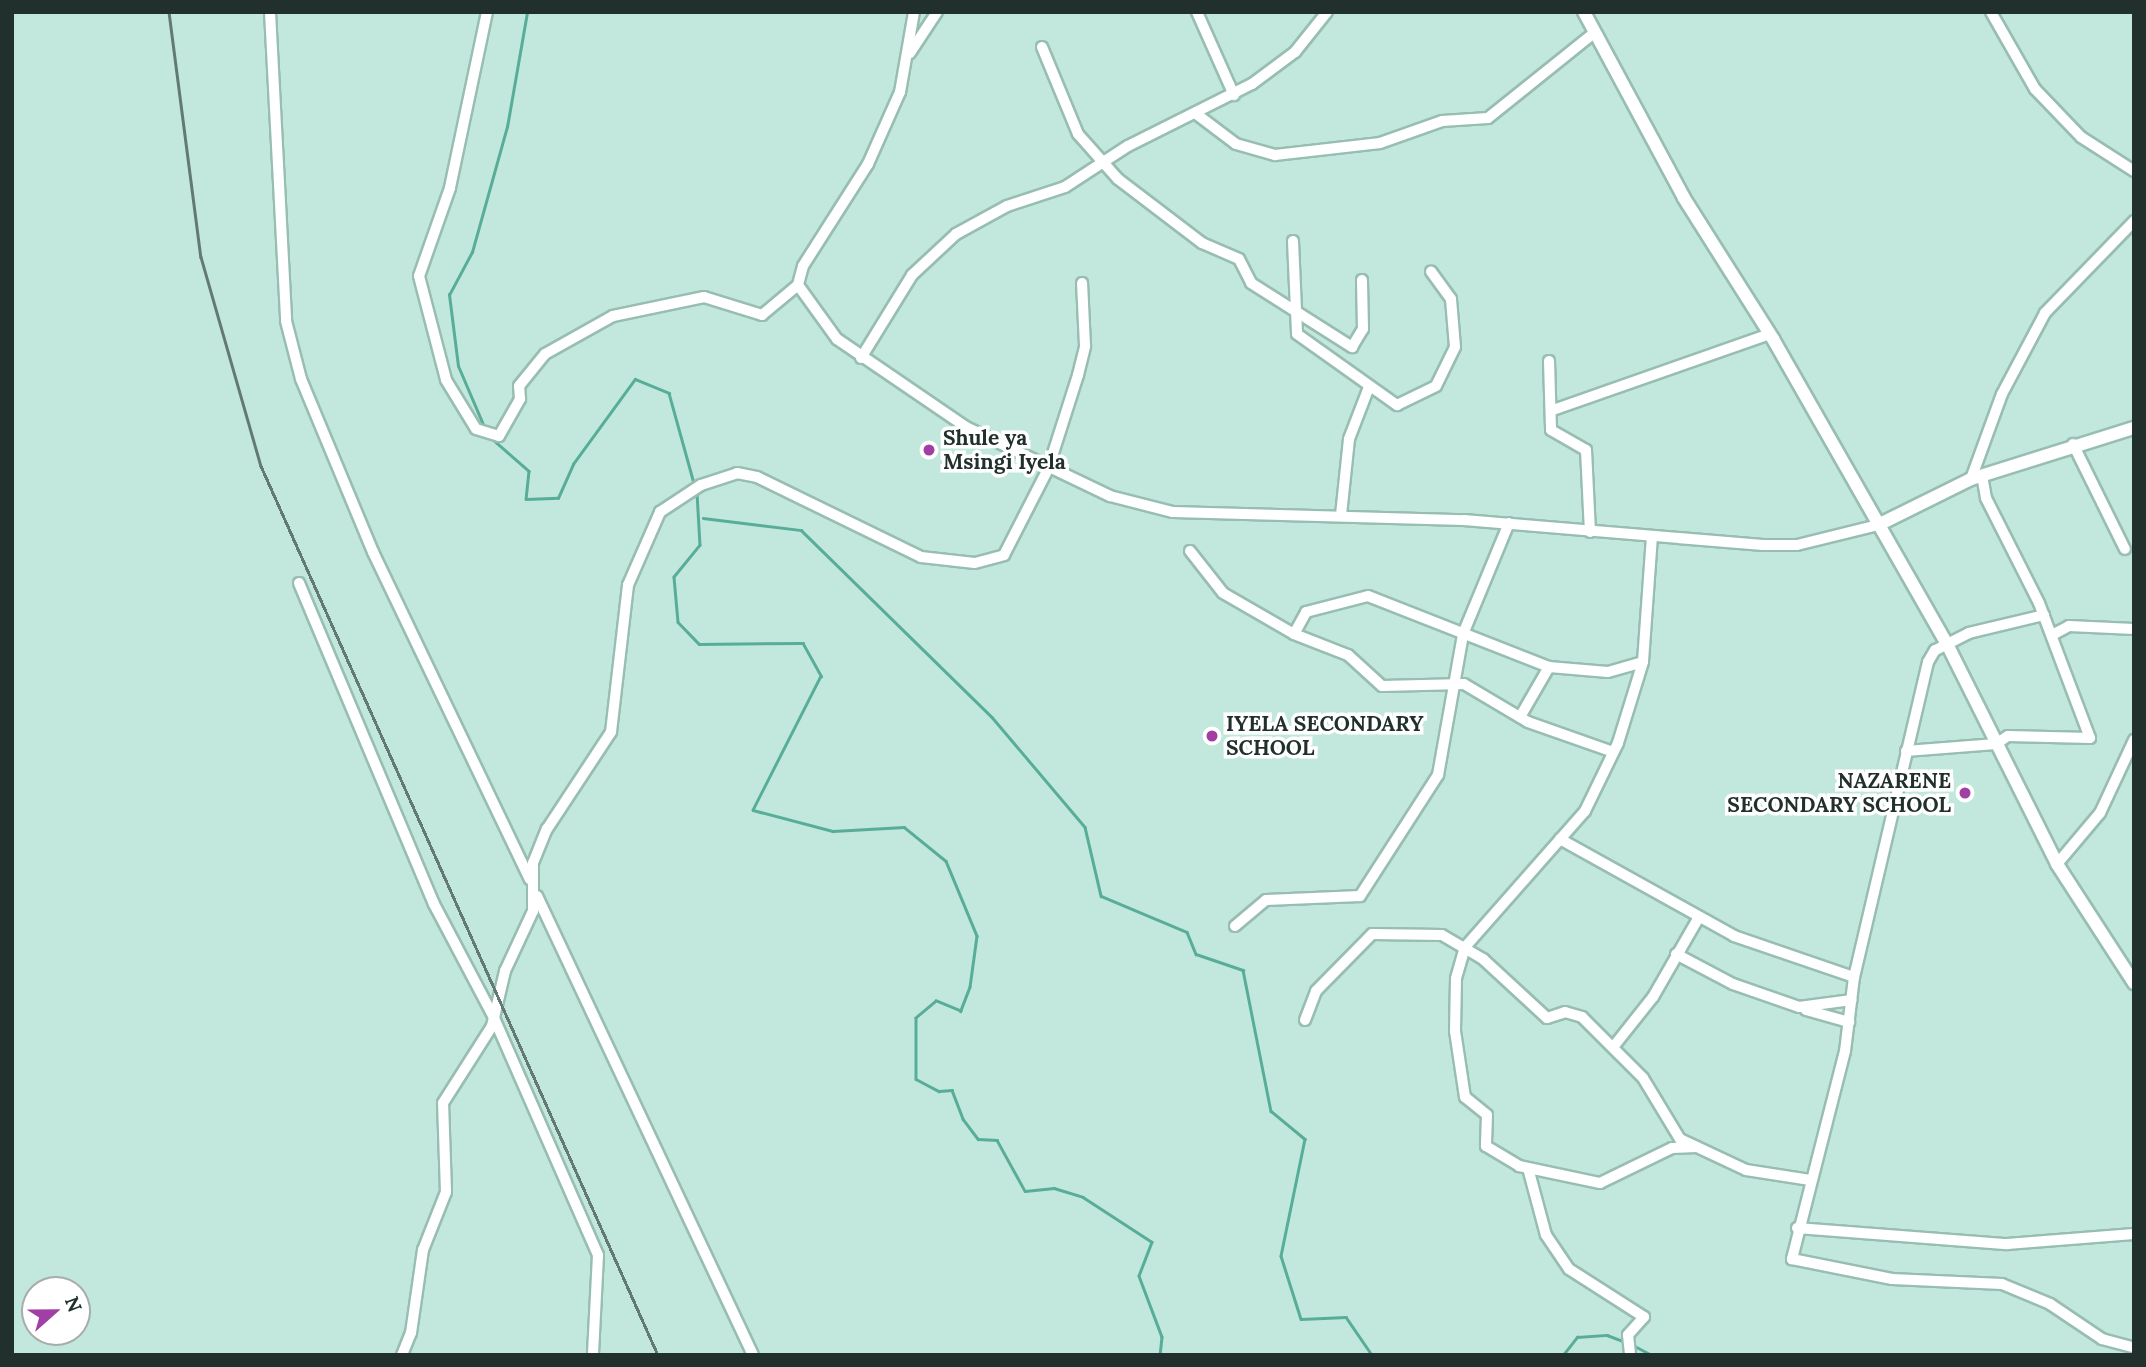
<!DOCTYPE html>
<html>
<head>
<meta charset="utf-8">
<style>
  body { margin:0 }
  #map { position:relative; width:2146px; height:1367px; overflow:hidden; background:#c2e8dd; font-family:Lora,serif }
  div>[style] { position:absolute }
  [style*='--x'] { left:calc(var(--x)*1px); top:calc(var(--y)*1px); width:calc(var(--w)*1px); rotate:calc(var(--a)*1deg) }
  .stream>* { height:2.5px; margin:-1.25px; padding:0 1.25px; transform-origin:1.25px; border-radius:1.25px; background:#58ad99 }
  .roads { filter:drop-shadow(2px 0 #98bdb3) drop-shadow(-2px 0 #98bdb3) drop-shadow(0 2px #98bdb3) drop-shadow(0 -2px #98bdb3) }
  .minor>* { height:10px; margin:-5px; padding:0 5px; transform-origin:5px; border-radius:5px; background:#fff }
  .tertiary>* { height:12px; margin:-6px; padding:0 6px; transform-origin:6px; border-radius:6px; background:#fff }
  .rail>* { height:2.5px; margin:-1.25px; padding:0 1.25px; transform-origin:1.25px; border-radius:1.25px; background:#627a73 }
  .dots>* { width:19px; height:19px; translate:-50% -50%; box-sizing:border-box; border:4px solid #fff; border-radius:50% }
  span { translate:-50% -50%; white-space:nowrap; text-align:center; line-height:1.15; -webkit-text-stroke:7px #fff; paint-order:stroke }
  .poi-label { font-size:21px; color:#21302c; font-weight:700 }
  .left { translate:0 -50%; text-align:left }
  .right { translate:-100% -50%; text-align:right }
  .frame { position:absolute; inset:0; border:14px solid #21302c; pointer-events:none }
  .north { position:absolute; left:21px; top:1276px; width:70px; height:70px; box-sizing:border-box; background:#fff; border:2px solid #a6acab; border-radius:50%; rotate:69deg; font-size:19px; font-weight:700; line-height:28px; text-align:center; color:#21302c }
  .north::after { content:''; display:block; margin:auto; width:24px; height:32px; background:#a23fa4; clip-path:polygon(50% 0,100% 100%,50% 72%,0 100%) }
</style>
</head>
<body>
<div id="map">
  <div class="stream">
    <div style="--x:484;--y:427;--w:66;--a:-113.1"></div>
    <div style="--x:458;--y:366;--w:72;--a:-97.2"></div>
    <div style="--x:449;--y:295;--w:49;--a:-61.9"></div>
    <div style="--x:472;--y:252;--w:130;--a:-74.4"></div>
    <div style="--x:507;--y:127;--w:117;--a:-80.1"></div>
    <div style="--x:489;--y:436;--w:53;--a:41.2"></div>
    <div style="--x:529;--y:471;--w:28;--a:96"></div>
    <div style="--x:526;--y:499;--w:32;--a:-2"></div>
    <div style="--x:558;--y:498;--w:37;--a:-66"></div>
    <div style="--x:573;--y:464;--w:105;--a:-53.9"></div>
    <div style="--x:635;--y:379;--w:37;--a:22"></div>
    <div style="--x:669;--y:393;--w:98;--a:74.5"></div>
    <div style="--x:697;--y:493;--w:52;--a:86.7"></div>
    <div style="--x:700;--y:545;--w:41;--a:129.1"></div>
    <div style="--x:674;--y:577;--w:45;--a:84.9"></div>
    <div style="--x:678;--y:622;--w:30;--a:46"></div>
    <div style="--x:699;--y:644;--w:104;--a:-0.6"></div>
    <div style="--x:803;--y:643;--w:38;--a:61"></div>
    <div style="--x:821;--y:676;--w:150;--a:116.9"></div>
    <div style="--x:753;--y:810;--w:83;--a:14.7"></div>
    <div style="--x:833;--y:831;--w:71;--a:-3.2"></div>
    <div style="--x:904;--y:827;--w:54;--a:39"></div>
    <div style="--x:946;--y:861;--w:81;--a:67.5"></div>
    <div style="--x:977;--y:936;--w:51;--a:97.8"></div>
    <div style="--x:970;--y:987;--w:26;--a:111"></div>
    <div style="--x:961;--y:1011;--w:27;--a:-158"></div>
    <div style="--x:936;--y:1001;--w:26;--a:140"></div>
    <div style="--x:916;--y:1018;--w:61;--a:90"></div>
    <div style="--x:916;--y:1079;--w:26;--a:28"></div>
    <div style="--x:939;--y:1091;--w:13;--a:-4"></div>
    <div style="--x:952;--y:1090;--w:31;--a:69"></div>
    <div style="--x:963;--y:1119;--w:25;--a:53"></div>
    <div style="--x:978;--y:1139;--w:19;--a:3"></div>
    <div style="--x:997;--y:1140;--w:58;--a:61.2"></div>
    <div style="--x:1025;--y:1191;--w:29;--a:-6"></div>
    <div style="--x:1054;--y:1188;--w:30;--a:17"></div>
    <div style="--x:1083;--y:1197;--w:82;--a:33.1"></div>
    <div style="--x:1152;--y:1242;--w:36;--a:111"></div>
    <div style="--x:1139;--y:1276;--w:65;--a:69.3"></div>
    <div style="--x:1162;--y:1337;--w:18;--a:96"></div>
    <div style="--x:703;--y:518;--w:99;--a:7"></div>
    <div style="--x:801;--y:530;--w:267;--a:44.4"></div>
    <div style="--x:992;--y:717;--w:144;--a:49.8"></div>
    <div style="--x:1085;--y:827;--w:71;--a:76.9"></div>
    <div style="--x:1101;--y:896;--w:93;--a:22.7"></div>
    <div style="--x:1187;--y:932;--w:24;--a:68"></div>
    <div style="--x:1196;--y:954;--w:50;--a:18.8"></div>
    <div style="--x:1243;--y:970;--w:144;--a:78.8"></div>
    <div style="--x:1271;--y:1111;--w:44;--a:39.5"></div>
    <div style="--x:1305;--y:1139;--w:119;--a:101.6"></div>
    <div style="--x:1281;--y:1256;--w:66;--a:72.4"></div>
    <div style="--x:1301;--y:1319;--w:45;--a:-2.5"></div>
    <div style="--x:1346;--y:1317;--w:46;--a:55.6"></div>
    <div style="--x:1631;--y:1344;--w:24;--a:28"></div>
    <div style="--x:1563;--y:1355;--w:23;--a:-52"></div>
    <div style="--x:1577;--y:1337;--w:30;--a:-4"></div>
    <div style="--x:1607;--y:1335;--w:19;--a:21"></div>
  </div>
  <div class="roads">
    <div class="minor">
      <div style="--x:270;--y:12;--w:309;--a:87"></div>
      <div style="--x:286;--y:321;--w:60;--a:75.5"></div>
      <div style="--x:301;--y:379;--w:187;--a:67.4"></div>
      <div style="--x:373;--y:552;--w:363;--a:64.4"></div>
      <div style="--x:487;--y:12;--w:180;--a:101.9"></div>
      <div style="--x:450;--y:188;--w:93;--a:109.4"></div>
      <div style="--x:419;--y:276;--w:107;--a:75.4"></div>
      <div style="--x:446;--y:380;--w:57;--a:58.5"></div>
      <div style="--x:476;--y:429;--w:24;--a:17"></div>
      <div style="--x:499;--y:436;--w:43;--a:-60.4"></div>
      <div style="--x:520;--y:399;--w:13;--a:-94"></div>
      <div style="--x:519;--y:386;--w:41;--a:-50.9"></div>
      <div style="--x:545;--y:354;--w:78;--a:-29.2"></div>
      <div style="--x:613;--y:316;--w:93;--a:-11.8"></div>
      <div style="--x:704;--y:297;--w:61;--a:17.2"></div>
      <div style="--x:762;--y:315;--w:47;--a:-39.8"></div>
      <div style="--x:914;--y:12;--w:81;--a:99.9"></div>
      <div style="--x:900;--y:92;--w:79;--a:114"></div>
      <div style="--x:868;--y:164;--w:121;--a:122.5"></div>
      <div style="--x:803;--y:266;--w:20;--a:105"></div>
      <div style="--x:798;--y:285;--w:67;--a:54.2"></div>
      <div style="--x:837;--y:339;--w:156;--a:34.3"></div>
      <div style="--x:966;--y:427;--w:160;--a:25.6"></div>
      <div style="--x:1110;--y:496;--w:65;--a:14.3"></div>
      <div style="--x:1173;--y:512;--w:291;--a:1.6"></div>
      <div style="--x:1464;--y:520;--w:300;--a:4.8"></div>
      <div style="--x:1763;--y:545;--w:34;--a:0"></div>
      <div style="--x:1797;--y:545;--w:83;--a:-13.9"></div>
      <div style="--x:1197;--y:12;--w:91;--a:66"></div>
      <div style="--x:1991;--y:12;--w:89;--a:60.3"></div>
      <div style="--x:2035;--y:89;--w:66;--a:46.2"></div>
      <div style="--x:2081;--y:137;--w:63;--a:32.7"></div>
      <div style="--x:1042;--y:47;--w:94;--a:67.5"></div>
      <div style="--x:1078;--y:134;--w:60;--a:48.4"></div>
      <div style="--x:1118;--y:179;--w:106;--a:37.3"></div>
      <div style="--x:1202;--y:243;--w:40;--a:23.4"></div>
      <div style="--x:1239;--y:259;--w:27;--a:63"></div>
      <div style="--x:1251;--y:283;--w:120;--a:32.4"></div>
      <div style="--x:1352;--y:347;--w:21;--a:-59"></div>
      <div style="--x:1363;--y:329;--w:49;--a:-91.2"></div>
      <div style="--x:910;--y:53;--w:49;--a:-56.6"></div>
      <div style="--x:1195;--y:113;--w:51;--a:37.1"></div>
      <div style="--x:1236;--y:144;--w:41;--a:15.8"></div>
      <div style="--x:1275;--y:155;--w:106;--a:-6.5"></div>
      <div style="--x:1380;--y:143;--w:66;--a:-19.5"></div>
      <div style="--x:1442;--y:121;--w:46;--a:-3.7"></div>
      <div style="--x:1488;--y:118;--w:136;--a:-38.7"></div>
      <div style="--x:1293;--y:241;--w:93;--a:87.5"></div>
      <div style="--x:1297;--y:334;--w:123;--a:35.4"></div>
      <div style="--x:1397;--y:405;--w:43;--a:-26"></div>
      <div style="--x:1436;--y:386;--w:43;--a:-64"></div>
      <div style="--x:1455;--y:347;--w:48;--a:-94.8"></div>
      <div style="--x:1451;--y:299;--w:34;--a:-126"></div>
      <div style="--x:861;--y:358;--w:97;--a:-58.4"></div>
      <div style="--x:912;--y:275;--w:60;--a:-43"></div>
      <div style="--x:956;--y:234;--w:58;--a:-28.8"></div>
      <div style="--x:1007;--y:206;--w:61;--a:-18.1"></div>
      <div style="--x:1065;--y:187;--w:75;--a:-33.1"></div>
      <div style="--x:1128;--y:146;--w:139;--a:-26.6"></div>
      <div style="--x:1252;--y:84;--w:54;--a:-36.7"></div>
      <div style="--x:1295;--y:52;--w:51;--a:-51.3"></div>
      <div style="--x:1549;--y:361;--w:69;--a:88.3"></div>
      <div style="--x:1551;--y:430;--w:40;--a:29.7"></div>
      <div style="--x:1586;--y:450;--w:82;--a:87.2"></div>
      <div style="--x:1553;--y:410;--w:230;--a:-19.3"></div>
      <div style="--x:2073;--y:444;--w:117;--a:63.7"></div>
      <div style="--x:1971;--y:479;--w:90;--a:-70"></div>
      <div style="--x:2002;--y:394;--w:92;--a:-62"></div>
      <div style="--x:2045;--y:313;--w:128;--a:-45.9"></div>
      <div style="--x:1341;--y:515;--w:76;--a:-84"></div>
      <div style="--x:1349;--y:439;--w:56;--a:-69"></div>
      <div style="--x:1652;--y:536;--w:126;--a:94.1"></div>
      <div style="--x:1643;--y:662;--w:85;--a:107.2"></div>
      <div style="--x:1618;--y:743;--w:76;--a:115.9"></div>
      <div style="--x:1585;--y:811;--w:181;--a:131.4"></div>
      <div style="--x:1465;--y:947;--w:33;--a:106"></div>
      <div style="--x:1456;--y:979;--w:52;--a:91.1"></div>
      <div style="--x:1455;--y:1031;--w:67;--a:81.4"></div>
      <div style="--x:1465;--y:1097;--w:28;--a:39"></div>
      <div style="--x:1487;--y:1115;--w:31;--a:92"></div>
      <div style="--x:1486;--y:1146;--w:39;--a:31"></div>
      <div style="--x:1519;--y:1166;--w:83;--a:11.9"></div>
      <div style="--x:1600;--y:1183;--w:80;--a:-25.9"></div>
      <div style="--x:1672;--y:1148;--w:25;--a:-2"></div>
      <div style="--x:1190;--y:551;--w:53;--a:51.8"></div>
      <div style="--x:1223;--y:593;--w:82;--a:30"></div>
      <div style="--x:1294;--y:634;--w:58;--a:21.3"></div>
      <div style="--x:1348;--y:655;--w:46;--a:42.4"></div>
      <div style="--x:1382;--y:686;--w:82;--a:-1.4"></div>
      <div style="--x:1464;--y:684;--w:74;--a:30.7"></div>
      <div style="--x:1528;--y:722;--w:90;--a:19.4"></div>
      <div style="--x:299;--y:583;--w:348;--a:67.2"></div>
      <div style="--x:434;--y:904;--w:129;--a:62.2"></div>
      <div style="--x:494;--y:1018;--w:259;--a:66.3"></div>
      <div style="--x:598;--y:1255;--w:100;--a:92.9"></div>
      <div style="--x:2044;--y:615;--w:77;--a:166.5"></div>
      <div style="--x:1969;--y:633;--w:38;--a:153"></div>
      <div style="--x:1935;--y:650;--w:14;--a:120"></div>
      <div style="--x:1928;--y:662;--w:324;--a:103.2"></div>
      <div style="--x:1854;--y:977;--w:75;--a:96.9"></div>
      <div style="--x:1845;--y:1051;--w:215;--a:104.3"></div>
      <div style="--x:1792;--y:1259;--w:102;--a:11.3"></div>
      <div style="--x:1892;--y:1279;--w:110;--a:2.6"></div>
      <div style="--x:2002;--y:1284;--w:52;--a:22.6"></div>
      <div style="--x:2050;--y:1304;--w:63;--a:33.9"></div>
      <div style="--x:2102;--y:1339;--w:30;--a:15"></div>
      <div style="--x:1294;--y:634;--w:25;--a:-61"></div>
      <div style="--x:1306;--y:612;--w:64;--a:-14.5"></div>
      <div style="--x:1368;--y:596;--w:194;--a:21.4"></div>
      <div style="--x:1549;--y:667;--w:59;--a:4.8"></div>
      <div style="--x:1608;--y:672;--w:36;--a:-16"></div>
      <div style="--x:2052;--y:635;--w:19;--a:-28"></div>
      <div style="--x:2069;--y:626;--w:65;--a:2.6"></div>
      <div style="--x:1520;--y:717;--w:58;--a:-59.9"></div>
      <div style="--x:1906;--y:751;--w:90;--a:-4.4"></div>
      <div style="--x:1996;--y:744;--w:14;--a:-34"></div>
      <div style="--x:2008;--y:736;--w:82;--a:1.4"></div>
      <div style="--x:2090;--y:738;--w:144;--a:-110.7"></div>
      <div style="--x:2039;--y:603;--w:118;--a:-116.8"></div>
      <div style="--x:1986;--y:498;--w:22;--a:-100"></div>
      <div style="--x:1560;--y:839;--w:199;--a:29.1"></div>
      <div style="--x:1734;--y:936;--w:127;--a:18.9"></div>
      <div style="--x:2057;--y:864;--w:67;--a:-49.9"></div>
      <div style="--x:2100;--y:813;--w:81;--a:-65"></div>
      <div style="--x:537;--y:896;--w:507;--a:64.8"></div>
      <div style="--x:1235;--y:926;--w:40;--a:-40"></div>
      <div style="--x:1266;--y:900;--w:94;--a:-2.4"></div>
      <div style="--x:1360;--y:896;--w:144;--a:-57.2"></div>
      <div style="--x:1438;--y:775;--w:143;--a:-79.9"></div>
      <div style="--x:1463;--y:634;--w:120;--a:-67.5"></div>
      <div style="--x:1676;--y:954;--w:64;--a:27.8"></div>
      <div style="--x:1733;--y:984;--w:70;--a:19.2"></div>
      <div style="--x:1799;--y:1007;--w:53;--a:-7.5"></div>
      <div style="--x:1806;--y:1010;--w:45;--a:15.6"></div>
      <div style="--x:1305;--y:1020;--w:31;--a:-69"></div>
      <div style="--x:1316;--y:991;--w:80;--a:-45.5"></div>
      <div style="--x:1372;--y:934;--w:70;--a:0.8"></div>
      <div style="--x:1442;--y:935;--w:48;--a:30.3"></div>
      <div style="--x:1483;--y:959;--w:87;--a:42.7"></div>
      <div style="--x:1547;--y:1018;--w:19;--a:-18"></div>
      <div style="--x:1565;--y:1012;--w:18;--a:16"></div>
      <div style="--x:1582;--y:1017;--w:86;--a:45"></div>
      <div style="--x:1643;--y:1078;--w:71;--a:58.8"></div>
      <div style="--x:1680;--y:1139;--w:73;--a:25.2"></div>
      <div style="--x:1746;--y:1170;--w:65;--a:8.9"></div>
      <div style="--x:1614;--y:1046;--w:63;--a:-51.5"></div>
      <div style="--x:1653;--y:997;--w:92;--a:-60.1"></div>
      <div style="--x:1528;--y:1168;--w:69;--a:75"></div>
      <div style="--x:1546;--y:1235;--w:41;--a:55.9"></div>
      <div style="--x:1569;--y:1269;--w:89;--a:32.6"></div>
      <div style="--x:1644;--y:1317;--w:24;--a:132"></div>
      <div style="--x:1628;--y:1335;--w:20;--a:84"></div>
      <div style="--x:1797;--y:1228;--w:211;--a:4.4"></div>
      <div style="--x:2007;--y:1244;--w:127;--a:-4.5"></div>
      <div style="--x:402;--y:1355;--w:24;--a:-68"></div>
      <div style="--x:411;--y:1333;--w:84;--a:-81.8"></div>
      <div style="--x:423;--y:1250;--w:62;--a:-68.4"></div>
      <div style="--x:446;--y:1192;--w:89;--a:-91.9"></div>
      <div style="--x:443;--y:1103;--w:91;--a:-57.5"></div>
      <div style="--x:492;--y:1026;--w:57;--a:-76.7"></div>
      <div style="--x:505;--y:971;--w:66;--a:-65"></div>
      <div style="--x:533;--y:911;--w:48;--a:-90"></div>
      <div style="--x:533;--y:863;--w:37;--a:-68"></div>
      <div style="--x:547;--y:829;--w:116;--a:-56.6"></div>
      <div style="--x:611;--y:732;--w:148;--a:-83.4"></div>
      <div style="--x:628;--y:585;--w:80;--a:-66.3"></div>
      <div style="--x:660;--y:512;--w:49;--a:-33.4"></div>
      <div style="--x:701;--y:485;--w:38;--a:-18"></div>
      <div style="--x:737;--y:473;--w:20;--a:11"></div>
      <div style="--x:757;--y:477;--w:182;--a:26"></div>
      <div style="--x:921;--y:557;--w:54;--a:6.3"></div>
      <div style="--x:975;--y:563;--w:30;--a:-15"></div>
      <div style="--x:1004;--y:555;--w:97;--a:-62.9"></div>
      <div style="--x:1048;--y:469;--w:99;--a:-72.3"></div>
      <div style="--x:1078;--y:375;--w:30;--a:-76"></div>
      <div style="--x:1085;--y:346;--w:63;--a:-92.7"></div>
    </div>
    <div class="tertiary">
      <div style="--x:1584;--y:12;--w:211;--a:61.7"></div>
      <div style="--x:1684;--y:198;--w:167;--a:57.7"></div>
      <div style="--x:1773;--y:339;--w:349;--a:60.3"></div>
      <div style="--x:1946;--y:642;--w:248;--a:63.4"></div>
      <div style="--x:2057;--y:864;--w:142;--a:57.1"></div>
      <div style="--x:1878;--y:525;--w:104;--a:-26.3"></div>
      <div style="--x:1971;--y:479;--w:171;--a:-17.4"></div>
    </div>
  </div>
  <div class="rail">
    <div style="--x:169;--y:12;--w:247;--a:82.6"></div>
    <div style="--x:201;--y:257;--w:217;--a:74"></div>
    <div style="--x:261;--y:466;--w:974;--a:65.94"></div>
  </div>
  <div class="dots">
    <div style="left:929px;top:450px;background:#a23fa4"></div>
    <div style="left:1212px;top:736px;background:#a23fa4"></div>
    <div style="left:1965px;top:793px;background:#a23fa4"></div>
  </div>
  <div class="poi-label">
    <span class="left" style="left:943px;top:450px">Shule ya<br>Msingi Iyela</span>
    <span class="left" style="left:1226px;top:736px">IYELA SECONDARY<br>SCHOOL</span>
    <span class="right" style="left:1951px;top:793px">NAZARENE<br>SECONDARY SCHOOL</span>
  </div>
  <div class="frame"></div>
  <div class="north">N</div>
</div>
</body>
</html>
